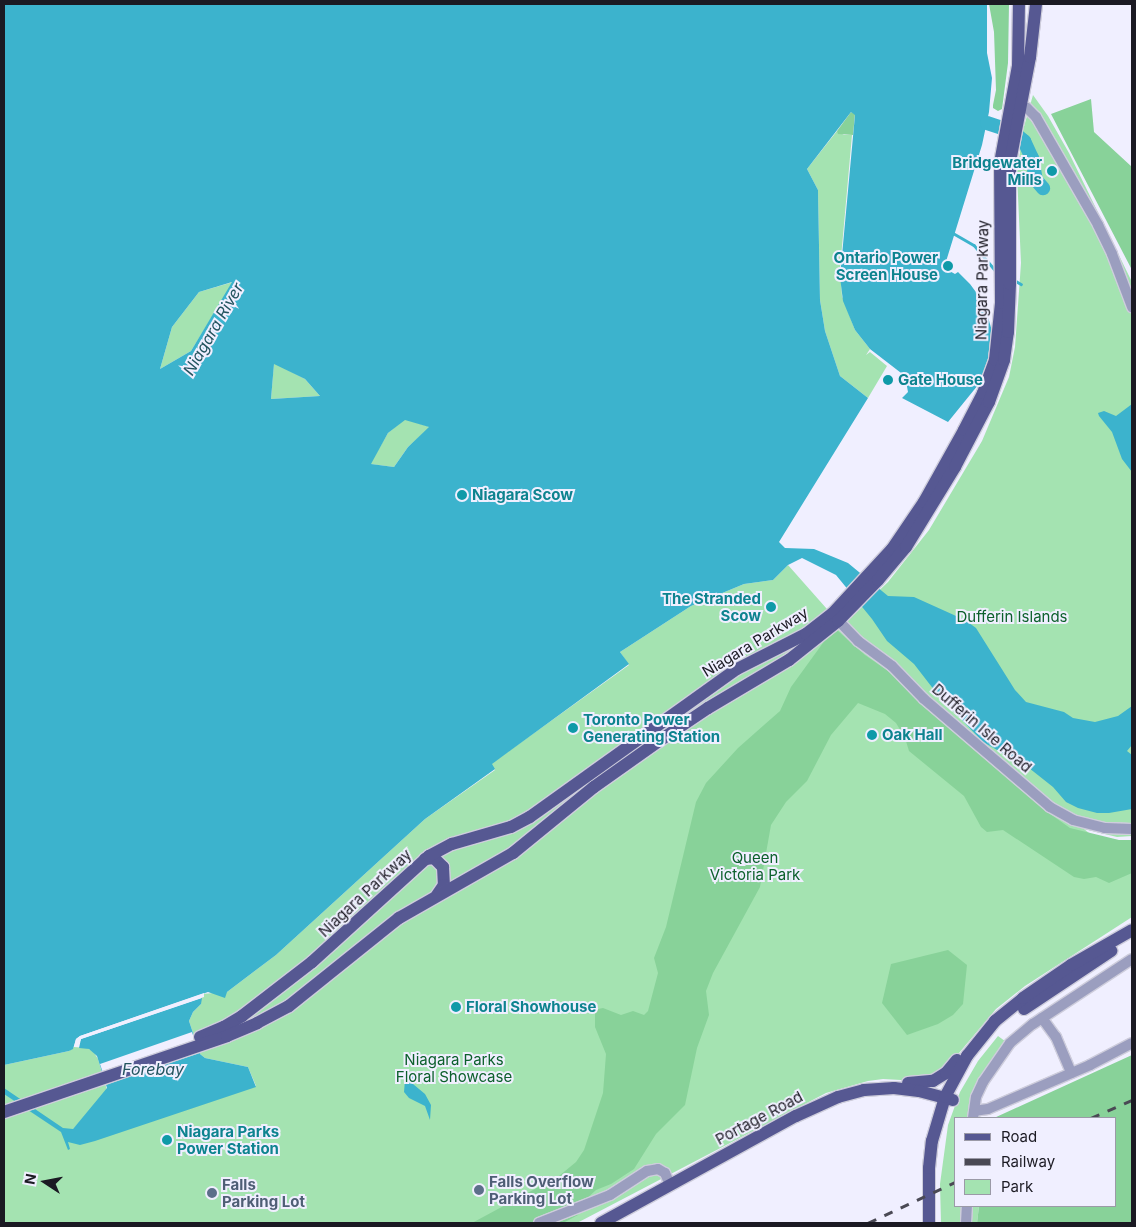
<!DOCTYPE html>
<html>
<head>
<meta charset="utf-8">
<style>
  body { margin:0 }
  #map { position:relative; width:1136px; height:1227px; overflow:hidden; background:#f0efff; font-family:Inter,sans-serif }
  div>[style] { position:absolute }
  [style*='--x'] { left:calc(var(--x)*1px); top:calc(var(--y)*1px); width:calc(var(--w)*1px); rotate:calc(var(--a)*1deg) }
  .green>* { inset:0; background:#a4e3b1 }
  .forest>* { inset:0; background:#88d299 }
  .water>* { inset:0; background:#3cb3cd }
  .pier>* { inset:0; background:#f0efff }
  .stream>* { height:2.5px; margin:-1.25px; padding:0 1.25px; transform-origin:1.25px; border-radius:1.25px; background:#3cb3cd }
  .river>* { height:14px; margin:-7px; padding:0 7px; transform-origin:7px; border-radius:7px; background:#3cb3cd }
  .roads { filter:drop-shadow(1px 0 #cecddc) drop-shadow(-1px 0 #cecddc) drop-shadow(0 1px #cecddc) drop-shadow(0 -1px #cecddc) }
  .minor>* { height:10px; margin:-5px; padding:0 5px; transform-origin:5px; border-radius:5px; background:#9b9ebf }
  .major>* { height:12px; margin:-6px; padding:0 6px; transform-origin:6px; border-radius:6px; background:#565892 }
  .rail>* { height:2.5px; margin-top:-1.25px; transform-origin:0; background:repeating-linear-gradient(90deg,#4a4954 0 9px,transparent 0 18px) }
  .dots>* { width:14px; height:14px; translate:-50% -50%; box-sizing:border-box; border:2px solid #f0efff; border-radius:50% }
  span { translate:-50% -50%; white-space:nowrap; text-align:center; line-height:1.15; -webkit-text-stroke:4px #f0efff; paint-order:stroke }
  .culture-label { font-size:15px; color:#0d838f; font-weight:700 }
  .right { translate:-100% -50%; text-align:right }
  .left { translate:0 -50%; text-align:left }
  .street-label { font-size:15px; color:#1b1a23 }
  .park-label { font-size:15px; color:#0c602c }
  .service-label { font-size:15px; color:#4e5e75; font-weight:700 }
  .water-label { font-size:16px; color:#245560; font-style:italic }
  .frame { position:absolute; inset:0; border:5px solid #1b1a23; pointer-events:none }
  .legend { position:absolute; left:954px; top:1117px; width:162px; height:90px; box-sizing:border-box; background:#f0efff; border:1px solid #9b9aa7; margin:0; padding:6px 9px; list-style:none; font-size:15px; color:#1b1a23 }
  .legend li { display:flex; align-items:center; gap:10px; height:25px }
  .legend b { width:25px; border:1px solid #9b9aa7 }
  .north { position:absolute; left:20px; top:1157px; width:50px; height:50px; -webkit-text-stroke:4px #f0efff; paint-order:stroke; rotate:281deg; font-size:14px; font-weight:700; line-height:20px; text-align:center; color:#1b1a23 }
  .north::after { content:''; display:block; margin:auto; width:18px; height:22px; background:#1b1a23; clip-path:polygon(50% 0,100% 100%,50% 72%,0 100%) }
</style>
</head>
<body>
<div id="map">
  <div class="green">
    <div style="clip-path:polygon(1033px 95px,1048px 116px,1069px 153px,1132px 282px,1132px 836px,1117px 837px,1084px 829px,1132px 868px,1132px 917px,1025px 986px,996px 1009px,943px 1072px,919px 1081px,883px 1079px,868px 1081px,826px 1093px,577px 1223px,4px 1223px,4px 1065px,69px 1051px,74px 1047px,87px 1048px,93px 1051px,98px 1059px,107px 1090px,69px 1134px,84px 1140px,256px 1086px,248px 1067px,205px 1058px,200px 1054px,189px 1021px,193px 1012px,201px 1004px,201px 994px,227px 992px,276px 955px,425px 819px,495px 770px,491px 764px,629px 665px,620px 652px,691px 606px,744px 584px,773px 580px,788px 565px,842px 626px,888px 582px,929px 530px,982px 441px,1009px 377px,1015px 347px,1021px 263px,1017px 174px,1023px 130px)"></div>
    <div style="clip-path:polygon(837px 131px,844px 135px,852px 135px,840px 269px,842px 296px,855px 330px,870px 349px,866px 355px,870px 352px,887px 366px,868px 398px,840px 376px,825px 331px,820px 300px,818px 190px,807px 169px)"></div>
    <div style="clip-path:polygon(233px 282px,191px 351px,160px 369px,172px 327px,199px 292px)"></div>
    <div style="clip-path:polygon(274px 363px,305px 379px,320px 396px,271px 399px)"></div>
    <div style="clip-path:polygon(405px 419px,430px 427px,408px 447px,394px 467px,370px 464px,388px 433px)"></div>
    <div style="clip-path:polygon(998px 1036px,1009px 1044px,973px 1103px,981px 1118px,955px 1118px,955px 1206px,979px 1206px,977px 1223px,941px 1223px,940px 1184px,948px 1125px,960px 1092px,978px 1061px)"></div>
  </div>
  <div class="forest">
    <div style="clip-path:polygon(989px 4px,1009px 4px,1008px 63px,1002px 109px,998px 111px,993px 108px,993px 105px,996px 90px,994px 32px)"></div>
    <div style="clip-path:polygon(1091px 99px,1094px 132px,1132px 167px,1132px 270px,1051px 114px)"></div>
    <div style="clip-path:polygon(851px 112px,855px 114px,853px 135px,838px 134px,837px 131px)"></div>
    <div style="clip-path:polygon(837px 630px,865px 655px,888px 671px,920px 702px,1046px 811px,1070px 828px,1119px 840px,1132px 840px,1132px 873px,1109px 883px,1096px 877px,1084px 879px,1074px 877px,1003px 830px,987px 832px,981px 827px,964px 796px,909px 751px,905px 738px,896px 723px,885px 714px,858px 703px,831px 735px,807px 781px,786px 802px,771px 825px,760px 887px,713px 973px,706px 991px,709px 1015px,697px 1048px,685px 1105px,656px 1134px,634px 1169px,611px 1184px,596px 1190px,582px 1203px,578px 1215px,563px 1223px,472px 1223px,559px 1176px,576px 1162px,584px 1150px,603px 1093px,606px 1054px,595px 1027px,595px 1013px,598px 1009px,603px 1008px,621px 1015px,633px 1011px,644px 1015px,648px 1011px,658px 973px,654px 958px,666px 927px,696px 802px,706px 783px,738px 748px,780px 711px,791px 687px,828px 636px)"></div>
    <div style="clip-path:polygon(948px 950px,967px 965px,963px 1004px,953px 1015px,938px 1024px,907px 1035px,882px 1003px,891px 964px)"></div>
    <div style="clip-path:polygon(1132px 1055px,1132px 1223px,977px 1223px,979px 1206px,1115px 1206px,1115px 1118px,994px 1118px)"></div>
  </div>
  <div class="water">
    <div style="clip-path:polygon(evenodd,4px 4px,987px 4px,987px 53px,992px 78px,989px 112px,982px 145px,944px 268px,955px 274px,958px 272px,970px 284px,984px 303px,992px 331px,987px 365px,978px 385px,948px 422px,902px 398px,908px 392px,905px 376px,870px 349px,855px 330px,843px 301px,840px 277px,855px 115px,851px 112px,807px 169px,818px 190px,820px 300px,825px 331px,840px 376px,868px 398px,779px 542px,785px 548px,814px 549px,848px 563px,888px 596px,914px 597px,965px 620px,976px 628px,1015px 690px,1026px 702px,1064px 712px,1073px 718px,1095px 722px,1118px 716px,1132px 706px,1132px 745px,1127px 751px,1132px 755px,1132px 809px,1109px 813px,1097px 813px,1078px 808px,1066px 802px,1053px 787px,1029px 768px,983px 742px,938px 695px,914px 664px,887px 641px,872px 619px,836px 575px,802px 558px,788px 565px,773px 580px,744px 584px,691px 606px,620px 652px,629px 664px,492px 764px,495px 769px,425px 819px,276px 955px,227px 992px,225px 998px,208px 992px,80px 1036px,76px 1039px,73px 1049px,69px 1051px,4px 1065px,4px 4px,232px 282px,191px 351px,160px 369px,172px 327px,199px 292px,232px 282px,4px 4px,274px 364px,305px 379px,320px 396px,271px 399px,274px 364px,4px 4px,405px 420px,429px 427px,408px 447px,394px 467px,371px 464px,388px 433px,405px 420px)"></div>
    <div style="clip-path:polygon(1132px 404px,1132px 472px,1122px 459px,1112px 432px,1099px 416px,1098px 413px,1104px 411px,1116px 416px)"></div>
    <div style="clip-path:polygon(202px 998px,201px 1004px,193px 1012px,189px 1021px,200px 1054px,205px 1058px,248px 1067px,256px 1087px,95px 1141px,80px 1145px,68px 1142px,70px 1149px,68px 1150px,61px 1132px,4px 1094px,4px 1088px,63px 1128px,73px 1129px,107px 1088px,97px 1056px,89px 1049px,79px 1048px,81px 1039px)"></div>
    <div style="clip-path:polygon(417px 1073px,413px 1078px,413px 1084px,425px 1094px,431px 1105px,430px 1120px,425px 1106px,409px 1098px,404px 1092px,405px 1080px)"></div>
  </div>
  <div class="pier">
    <div style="clip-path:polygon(204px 993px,204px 997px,81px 1039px,78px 1046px,74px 1047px,76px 1039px,80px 1036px)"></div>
    <div style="clip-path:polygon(192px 1032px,198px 1051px,106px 1082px,100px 1064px)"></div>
  </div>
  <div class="stream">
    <div style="--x:953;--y:233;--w:24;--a:30"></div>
    <div style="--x:974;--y:245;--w:33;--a:50"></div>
    <div style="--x:1014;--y:280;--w:8;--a:30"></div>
  </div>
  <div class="river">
    <div style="--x:987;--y:123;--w:26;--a:18"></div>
    <div style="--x:1012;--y:131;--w:16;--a:40"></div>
    <div style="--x:1024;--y:141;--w:19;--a:65"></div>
    <div style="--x:1032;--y:158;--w:22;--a:80"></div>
    <div style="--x:1036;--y:180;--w:11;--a:49"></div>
  </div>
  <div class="roads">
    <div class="minor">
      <div style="--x:1015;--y:105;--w:12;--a:14"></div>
      <div style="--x:1027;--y:108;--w:13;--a:45"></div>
      <div style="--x:1036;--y:117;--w:125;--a:60.1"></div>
      <div style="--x:1098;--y:225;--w:32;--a:64"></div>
      <div style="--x:1112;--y:254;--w:57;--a:69.3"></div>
      <div style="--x:834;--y:616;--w:35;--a:46"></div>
      <div style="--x:858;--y:641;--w:42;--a:36.3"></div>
      <div style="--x:892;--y:666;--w:46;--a:45.9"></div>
      <div style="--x:924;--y:699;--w:166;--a:40.6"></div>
      <div style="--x:1050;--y:807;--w:26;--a:29"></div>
      <div style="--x:1073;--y:820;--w:33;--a:14"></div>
      <div style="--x:1105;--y:828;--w:27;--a:2"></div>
      <div style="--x:1042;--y:1018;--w:24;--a:54"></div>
      <div style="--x:1056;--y:1037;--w:39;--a:67"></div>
      <div style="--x:974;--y:1111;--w:14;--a:-8"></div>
      <div style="--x:988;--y:1109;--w:111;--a:-23.3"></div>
      <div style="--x:1090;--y:1065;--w:47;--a:-27.6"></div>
      <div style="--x:973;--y:1118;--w:21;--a:-82"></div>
      <div style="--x:976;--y:1097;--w:17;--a:-65"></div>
      <div style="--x:983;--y:1082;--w:47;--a:-55.3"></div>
      <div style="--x:1010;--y:1043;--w:30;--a:-40"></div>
      <div style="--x:1033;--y:1024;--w:118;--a:-33.3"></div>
      <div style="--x:539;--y:1223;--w:76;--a:-21.5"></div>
      <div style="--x:610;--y:1195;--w:44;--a:-33"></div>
      <div style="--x:647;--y:1171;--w:11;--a:-10"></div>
      <div style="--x:658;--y:1169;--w:8;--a:30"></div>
      <div style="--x:665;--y:1173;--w:13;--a:67"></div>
      <div style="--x:966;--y:1223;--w:17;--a:-87"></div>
    </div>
    <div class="major">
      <div style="--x:425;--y:859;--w:9;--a:-6"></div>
      <div style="--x:434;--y:858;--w:13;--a:45"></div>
      <div style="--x:443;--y:867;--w:18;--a:87"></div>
      <div style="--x:444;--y:885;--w:12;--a:125"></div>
      <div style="--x:1024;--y:1009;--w:105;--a:-33.7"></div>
      <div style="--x:200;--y:1037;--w:26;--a:-23"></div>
      <div style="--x:224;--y:1027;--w:21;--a:-31"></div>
      <div style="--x:242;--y:1016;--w:88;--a:-37.6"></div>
      <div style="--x:312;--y:962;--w:158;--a:-42.2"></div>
      <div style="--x:429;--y:856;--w:26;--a:-28"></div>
      <div style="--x:452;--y:844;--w:61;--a:-16.1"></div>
      <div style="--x:511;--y:827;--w:21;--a:-28"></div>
      <div style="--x:530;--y:817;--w:254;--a:-35.6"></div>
      <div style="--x:737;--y:669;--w:77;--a:-26.9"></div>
      <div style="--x:806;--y:634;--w:33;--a:-38"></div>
      <div style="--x:832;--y:614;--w:88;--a:-47.3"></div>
      <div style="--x:892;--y:549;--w:57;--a:-55.8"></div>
      <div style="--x:924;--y:502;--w:82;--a:-60.9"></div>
      <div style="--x:964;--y:430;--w:42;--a:-62.8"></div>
      <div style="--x:983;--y:393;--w:35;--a:-70"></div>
      <div style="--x:995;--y:360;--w:57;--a:-84"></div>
      <div style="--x:1001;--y:303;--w:140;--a:-90.4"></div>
      <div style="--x:1000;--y:163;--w:99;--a:-79.5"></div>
      <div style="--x:1018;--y:66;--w:62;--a:-89.1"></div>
      <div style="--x:908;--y:1083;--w:25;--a:-5"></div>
      <div style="--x:933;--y:1081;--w:15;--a:-32"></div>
      <div style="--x:946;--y:1073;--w:17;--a:-50"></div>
      <div style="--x:4;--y:1112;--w:236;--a:-18.8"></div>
      <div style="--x:227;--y:1036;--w:33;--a:-23"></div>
      <div style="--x:257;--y:1023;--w:36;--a:-28"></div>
      <div style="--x:289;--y:1006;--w:141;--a:-38.7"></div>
      <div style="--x:399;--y:918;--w:131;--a:-29.7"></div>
      <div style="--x:513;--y:853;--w:104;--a:-39.2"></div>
      <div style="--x:594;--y:787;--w:80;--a:-35.3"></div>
      <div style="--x:659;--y:741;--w:59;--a:-34"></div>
      <div style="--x:708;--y:708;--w:94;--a:-30.7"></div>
      <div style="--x:789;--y:660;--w:63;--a:-38.5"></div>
      <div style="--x:838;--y:621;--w:57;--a:-45.7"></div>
      <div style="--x:878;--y:580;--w:43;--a:-49.7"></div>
      <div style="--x:906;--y:547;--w:94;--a:-58.5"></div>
      <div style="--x:955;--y:467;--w:73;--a:-62.4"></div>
      <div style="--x:989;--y:402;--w:45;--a:-70.3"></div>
      <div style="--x:1004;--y:360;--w:28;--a:-82"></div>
      <div style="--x:1008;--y:332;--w:48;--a:-87.6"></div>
      <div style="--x:1010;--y:284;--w:122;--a:-90"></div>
      <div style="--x:1010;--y:162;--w:107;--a:-79.2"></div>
      <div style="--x:1030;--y:57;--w:53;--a:-83.5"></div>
      <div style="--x:601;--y:1223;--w:222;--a:-28.8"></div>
      <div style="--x:796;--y:1116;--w:46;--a:-24.3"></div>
      <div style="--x:838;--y:1097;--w:27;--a:-15"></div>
      <div style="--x:864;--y:1090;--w:30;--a:-4"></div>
      <div style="--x:894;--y:1088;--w:25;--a:7"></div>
      <div style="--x:919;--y:1091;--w:35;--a:15"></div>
      <div style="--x:929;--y:1223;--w:55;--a:-90"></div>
      <div style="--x:929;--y:1168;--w:27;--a:-84"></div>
      <div style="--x:932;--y:1141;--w:46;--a:-73.5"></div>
      <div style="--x:945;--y:1097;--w:47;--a:-61.8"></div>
      <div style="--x:967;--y:1056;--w:45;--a:-51.3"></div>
      <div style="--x:995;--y:1021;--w:36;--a:-39"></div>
      <div style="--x:1023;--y:998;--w:58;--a:-34.5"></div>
      <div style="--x:1071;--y:965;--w:70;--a:-29.8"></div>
    </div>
  </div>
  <div class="rail">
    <div style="--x:1091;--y:1118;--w:45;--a:-23.7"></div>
    <div style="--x:868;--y:1223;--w:96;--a:-25.2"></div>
  </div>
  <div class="dots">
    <div style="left:1052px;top:171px;background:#0f9aa8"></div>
    <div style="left:948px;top:266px;background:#0f9aa8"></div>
    <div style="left:888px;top:380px;background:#0f9aa8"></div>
    <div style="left:462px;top:495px;background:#0f9aa8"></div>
    <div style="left:771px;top:607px;background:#0f9aa8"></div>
    <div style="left:573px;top:728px;background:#0f9aa8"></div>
    <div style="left:872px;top:735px;background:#0f9aa8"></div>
    <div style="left:456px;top:1007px;background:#0f9aa8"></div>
    <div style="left:167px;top:1140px;background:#0f9aa8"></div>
    <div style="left:479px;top:1190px;background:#5c6f8a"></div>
    <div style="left:212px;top:1193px;background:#5c6f8a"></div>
  </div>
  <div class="culture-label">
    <span class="right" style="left:1042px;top:171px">Bridgewater<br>Mills</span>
    <span class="right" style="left:938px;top:266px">Ontario Power<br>Screen House</span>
    <span class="left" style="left:898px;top:380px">Gate House</span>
    <span class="left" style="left:472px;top:495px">Niagara Scow</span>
    <span class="right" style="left:761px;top:607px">The Stranded<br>Scow</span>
    <span class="left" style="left:583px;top:728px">Toronto Power<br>Generating Station</span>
    <span class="left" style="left:882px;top:735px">Oak Hall</span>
    <span class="left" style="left:466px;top:1007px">Floral Showhouse</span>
    <span class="left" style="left:177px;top:1140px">Niagara Parks<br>Power Station</span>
  </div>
  <div class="street-label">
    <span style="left:982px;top:280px;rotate:-89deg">Niagara Parkway</span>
    <span style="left:755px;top:642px;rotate:-31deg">Niagara Parkway</span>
    <span style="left:982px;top:728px;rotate:41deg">Dufferin Isle Road</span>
    <span style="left:365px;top:893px;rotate:-43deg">Niagara Parkway</span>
    <span style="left:759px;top:1118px;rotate:-28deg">Portage Road</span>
  </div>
  <div class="park-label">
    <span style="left:1012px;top:617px">Dufferin Islands</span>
    <span style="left:755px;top:866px">Queen<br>Victoria Park</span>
    <span style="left:454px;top:1068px">Niagara Parks<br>Floral Showcase</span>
  </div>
  <div class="service-label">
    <span class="left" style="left:489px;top:1190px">Falls Overflow<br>Parking Lot</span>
    <span class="left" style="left:222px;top:1193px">Falls<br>Parking Lot</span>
  </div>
  <div class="water-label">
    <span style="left:213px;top:329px;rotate:-60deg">Niagara River</span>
    <span style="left:153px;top:1069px">Forebay</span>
  </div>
  <div class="frame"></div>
  <ul class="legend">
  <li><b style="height:6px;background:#565892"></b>Road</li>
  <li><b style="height:6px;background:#4a4954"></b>Railway</li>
  <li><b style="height:14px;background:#a4e3b1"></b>Park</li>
  </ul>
  <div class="north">N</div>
</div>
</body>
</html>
